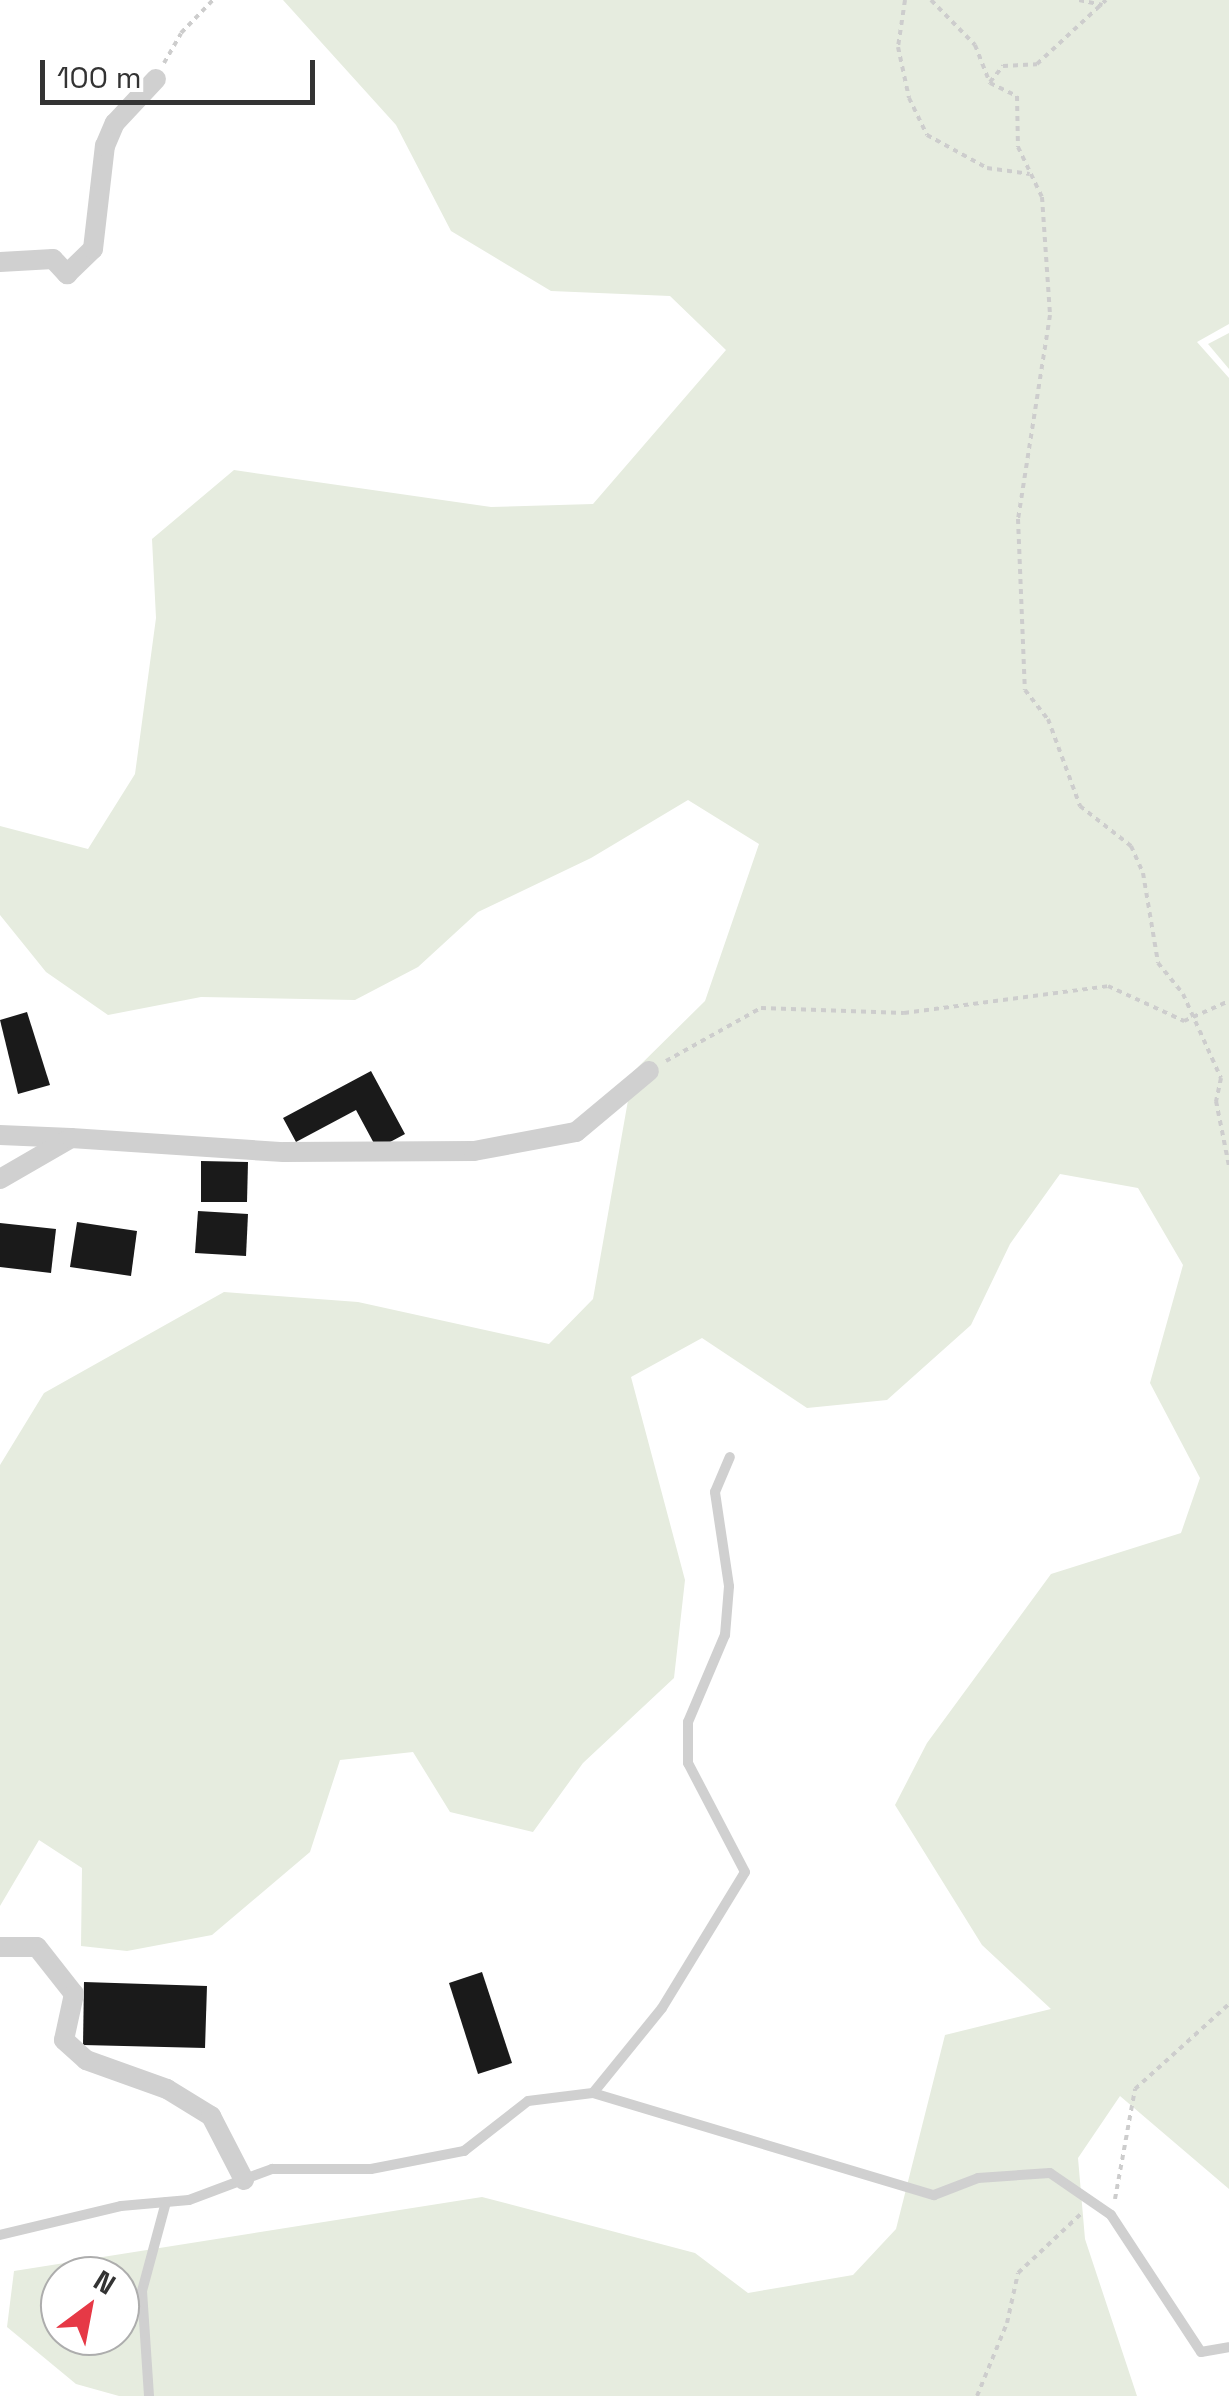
<!DOCTYPE html>
<html>
<head>
<meta charset="utf-8">
<style>
  body { margin:0 }
  #map { position:relative; width:1229px; height:2396px; overflow:hidden; background:#fff; font-family:"Space Grotesk",sans-serif }
  div>[style] { position:absolute }
  [style*='--x'] { left:calc(var(--x)*1px); top:calc(var(--y)*1px); width:calc(var(--w)*1px); rotate:calc(var(--a)*1deg) }
  .green>* { inset:0; background:#e6ecdf }
  .building>* { inset:0; background:#1a1a1a }
  .path>* { height:4px; margin-top:-2px; transform-origin:0; background:repeating-linear-gradient(90deg,#cdcdcd 0 5px,transparent 0 10px) }
  .service>* { height:10px; margin:-5px; padding:0 5px; transform-origin:5px; border-radius:5px; background:#d0d0d0 }
  .minor>* { height:20px; margin:-10px; padding:0 10px; transform-origin:10px; border-radius:10px; background:#d0d0d0 }
  span { translate:-50% -50%; white-space:nowrap; text-align:center; line-height:1.15; -webkit-text-stroke:10px #fff; paint-order:stroke }
  .north { position:absolute; left:40px; top:2256px; width:100px; height:100px; box-sizing:border-box; background:#fff; border:2px solid #adadad; border-radius:50%; rotate:32deg; font-size:28px; font-weight:700; line-height:40px; text-align:center; color:#333 }
  .north::after { content:''; display:block; margin:auto; width:35px; height:45px; background:#e63946; clip-path:polygon(50% 0,100% 100%,50% 72%,0 100%) }
  .scale { position:absolute; left:40px; top:60px; width:275px; height:45px; box-sizing:border-box; border:5px solid #333; border-top:0; padding-left:12px; font-size:30px; line-height:35px; white-space:nowrap; color:#333; -webkit-text-stroke:8px #fff; paint-order:stroke }
</style>
</head>
<body>
<div id="map">
  <div class="green">
    <div style="clip-path:polygon(evenodd,283px 0,1229px 0,1229px 324px,1197px 342px,1229px 378px,1229px 2189px,1120px 2096px,1078px 2158px,1085px 2239px,1137px 2396px,119px 2396px,76px 2384px,7px 2327px,14px 2271px,482px 2197px,695px 2253px,748px 2293px,853px 2275px,896px 2229px,945px 2035px,1051px 2009px,982px 1945px,895px 1805px,927px 1743px,1051px 1574px,1181px 1533px,1200px 1478px,1150px 1383px,1183px 1265px,1138px 1188px,1060px 1174px,1010px 1244px,971px 1325px,887px 1400px,807px 1408px,702px 1338px,631px 1377px,685px 1580px,674px 1678px,583px 1763px,533px 1832px,450px 1812px,413px 1752px,340px 1760px,310px 1852px,212px 1935px,127px 1951px,81px 1946px,82px 1868px,39px 1840px,0 1906px,0 1465px,44px 1393px,224px 1292px,358px 1302px,549px 1344px,593px 1299px,633px 1072px,705px 1001px,759px 844px,688px 800px,591px 858px,478px 912px,418px 967px,355px 1000px,201px 997px,108px 1015px,46px 972px,0 915px,0 826px,88px 849px,135px 774px,156px 618px,152px 539px,234px 470px,491px 507px,593px 504px,726px 350px,670px 296px,551px 291px,451px 231px,396px 125px,283px 0,60px 2276px,120px 2276px,120px 2336px,60px 2336px,60px 2276px)"></div>
    <div style="clip-path:polygon(1229px 333px,1229px 369px,1208px 344px)"></div>
  </div>
  <div class="building">
    <div style="clip-path:polygon(27px 1012px,50px 1085px,18px 1094px,0 1020px)"></div>
    <div style="clip-path:polygon(371px 1071px,405px 1134px,377px 1149px,356px 1110px,296px 1142px,283px 1118px)"></div>
    <div style="clip-path:polygon(201px 1161px,248px 1162px,247px 1202px,201px 1202px)"></div>
    <div style="clip-path:polygon(198px 1211px,248px 1214px,246px 1256px,195px 1253px)"></div>
    <div style="clip-path:polygon(77px 1222px,137px 1231px,131px 1276px,70px 1267px)"></div>
    <div style="clip-path:polygon(0 1223px,56px 1229px,51px 1273px,0 1267px)"></div>
    <div style="clip-path:polygon(482px 1972px,512px 2063px,478px 2074px,449px 1983px)"></div>
    <div style="clip-path:polygon(84px 1982px,207px 1986px,205px 2048px,83px 2045px)"></div>
  </div>
  <div class="path">
    <div style="--x:905;--y:0;--w:48;--a:98.5"></div>
    <div style="--x:898;--y:47;--w:52;--a:77.8"></div>
    <div style="--x:909;--y:98;--w:41;--a:64.1"></div>
    <div style="--x:927;--y:135;--w:68;--a:28.8"></div>
    <div style="--x:987;--y:168;--w:43;--a:7.9"></div>
    <div style="--x:931;--y:0;--w:63;--a:45.6"></div>
    <div style="--x:975;--y:45;--w:41;--a:68.5"></div>
    <div style="--x:1079;--y:0;--w:24;--a:12"></div>
    <div style="--x:164;--y:63;--w:34;--a:-60"></div>
    <div style="--x:181;--y:33;--w:46;--a:-45.9"></div>
    <div style="--x:990;--y:82;--w:21;--a:-51"></div>
    <div style="--x:1003;--y:66;--w:34;--a:-3"></div>
    <div style="--x:1037;--y:64;--w:94;--a:-42.8"></div>
    <div style="--x:990;--y:83;--w:30;--a:26"></div>
    <div style="--x:1017;--y:96;--w:51;--a:88.9"></div>
    <div style="--x:1018;--y:147;--w:55;--a:64.4"></div>
    <div style="--x:1042;--y:197;--w:118;--a:86.1"></div>
    <div style="--x:1050;--y:315;--w:206;--a:98.9"></div>
    <div style="--x:1018;--y:519;--w:171;--a:87.7"></div>
    <div style="--x:1025;--y:690;--w:37;--a:52"></div>
    <div style="--x:1048;--y:719;--w:93;--a:69.8"></div>
    <div style="--x:1080;--y:806;--w:65;--a:38.1"></div>
    <div style="--x:1131;--y:846;--w:30;--a:66"></div>
    <div style="--x:1143;--y:873;--w:91;--a:80.5"></div>
    <div style="--x:1158;--y:963;--w:40;--a:51"></div>
    <div style="--x:1183;--y:994;--w:92;--a:65.7"></div>
    <div style="--x:1221;--y:1078;--w:24;--a:102"></div>
    <div style="--x:1216;--y:1101;--w:66;--a:78.7"></div>
    <div style="--x:666;--y:1061;--w:109;--a:-29.2"></div>
    <div style="--x:761;--y:1008;--w:143;--a:2"></div>
    <div style="--x:904;--y:1013;--w:206;--a:-7.5"></div>
    <div style="--x:1108;--y:986;--w:84;--a:24.7"></div>
    <div style="--x:1184;--y:1021;--w:49;--a:-24"></div>
    <div style="--x:1115;--y:2199;--w:112;--a:-79.7"></div>
    <div style="--x:1135;--y:2089;--w:127;--a:-42.1"></div>
    <div style="--x:977;--y:2396;--w:79;--a:-67.7"></div>
    <div style="--x:1007;--y:2323;--w:51;--a:-77.6"></div>
    <div style="--x:1018;--y:2273;--w:89;--a:-43.2"></div>
  </div>
  <div class="service">
    <div style="--x:593;--y:2093;--w:109;--a:-50.9"></div>
    <div style="--x:662;--y:2008;--w:159;--a:-58.6"></div>
    <div style="--x:745;--y:1872;--w:123;--a:-117.6"></div>
    <div style="--x:688;--y:1763;--w:41;--a:-90"></div>
    <div style="--x:688;--y:1722;--w:95;--a:-67"></div>
    <div style="--x:725;--y:1635;--w:49;--a:-85.3"></div>
    <div style="--x:729;--y:1586;--w:95;--a:-98.5"></div>
    <div style="--x:715;--y:1492;--w:38;--a:-67"></div>
    <div style="--x:0;--y:2235;--w:124;--a:-13.5"></div>
    <div style="--x:121;--y:2206;--w:68;--a:-5"></div>
    <div style="--x:189;--y:2200;--w:89;--a:-20.5"></div>
    <div style="--x:272;--y:2169;--w:99;--a:0"></div>
    <div style="--x:371;--y:2169;--w:95;--a:-11"></div>
    <div style="--x:464;--y:2151;--w:81;--a:-38"></div>
    <div style="--x:528;--y:2101;--w:65;--a:-7"></div>
    <div style="--x:593;--y:2093;--w:356;--a:16.7"></div>
    <div style="--x:934;--y:2195;--w:47;--a:-21.1"></div>
    <div style="--x:978;--y:2178;--w:72;--a:-4"></div>
    <div style="--x:1050;--y:2173;--w:74;--a:34.5"></div>
    <div style="--x:1111;--y:2215;--w:164;--a:56.7"></div>
    <div style="--x:1201;--y:2352;--w:28;--a:-10"></div>
    <div style="--x:149;--y:2396;--w:105;--a:-93.8"></div>
    <div style="--x:142;--y:2291;--w:92;--a:-74.9"></div>
  </div>
  <div class="minor">
    <div style="--x:0;--y:262;--w:53;--a:-3.2"></div>
    <div style="--x:53;--y:259;--w:21;--a:47"></div>
    <div style="--x:67;--y:274;--w:36;--a:-44"></div>
    <div style="--x:93;--y:249;--w:104;--a:-83.4"></div>
    <div style="--x:105;--y:146;--w:25;--a:-67"></div>
    <div style="--x:115;--y:123;--w:60;--a:-47"></div>
    <div style="--x:0;--y:1135;--w:71;--a:2.4"></div>
    <div style="--x:0;--y:1179;--w:82;--a:-30"></div>
    <div style="--x:71;--y:1138;--w:213;--a:3.8"></div>
    <div style="--x:284;--y:1152;--w:190;--a:-0.3"></div>
    <div style="--x:474;--y:1151;--w:104;--a:-10.6"></div>
    <div style="--x:576;--y:1132;--w:95;--a:-39.9"></div>
    <div style="--x:0;--y:1947;--w:37;--a:0"></div>
    <div style="--x:37;--y:1947;--w:60;--a:51.8"></div>
    <div style="--x:74;--y:1994;--w:47;--a:102.3"></div>
    <div style="--x:64;--y:2040;--w:30;--a:42"></div>
    <div style="--x:86;--y:2060;--w:86;--a:19.7"></div>
    <div style="--x:167;--y:2089;--w:52;--a:31.5"></div>
    <div style="--x:211;--y:2116;--w:72;--a:62.7"></div>
  </div>
  <div class="north">N</div>
  <div class="scale">100 m</div>
</div>
</body>
</html>
